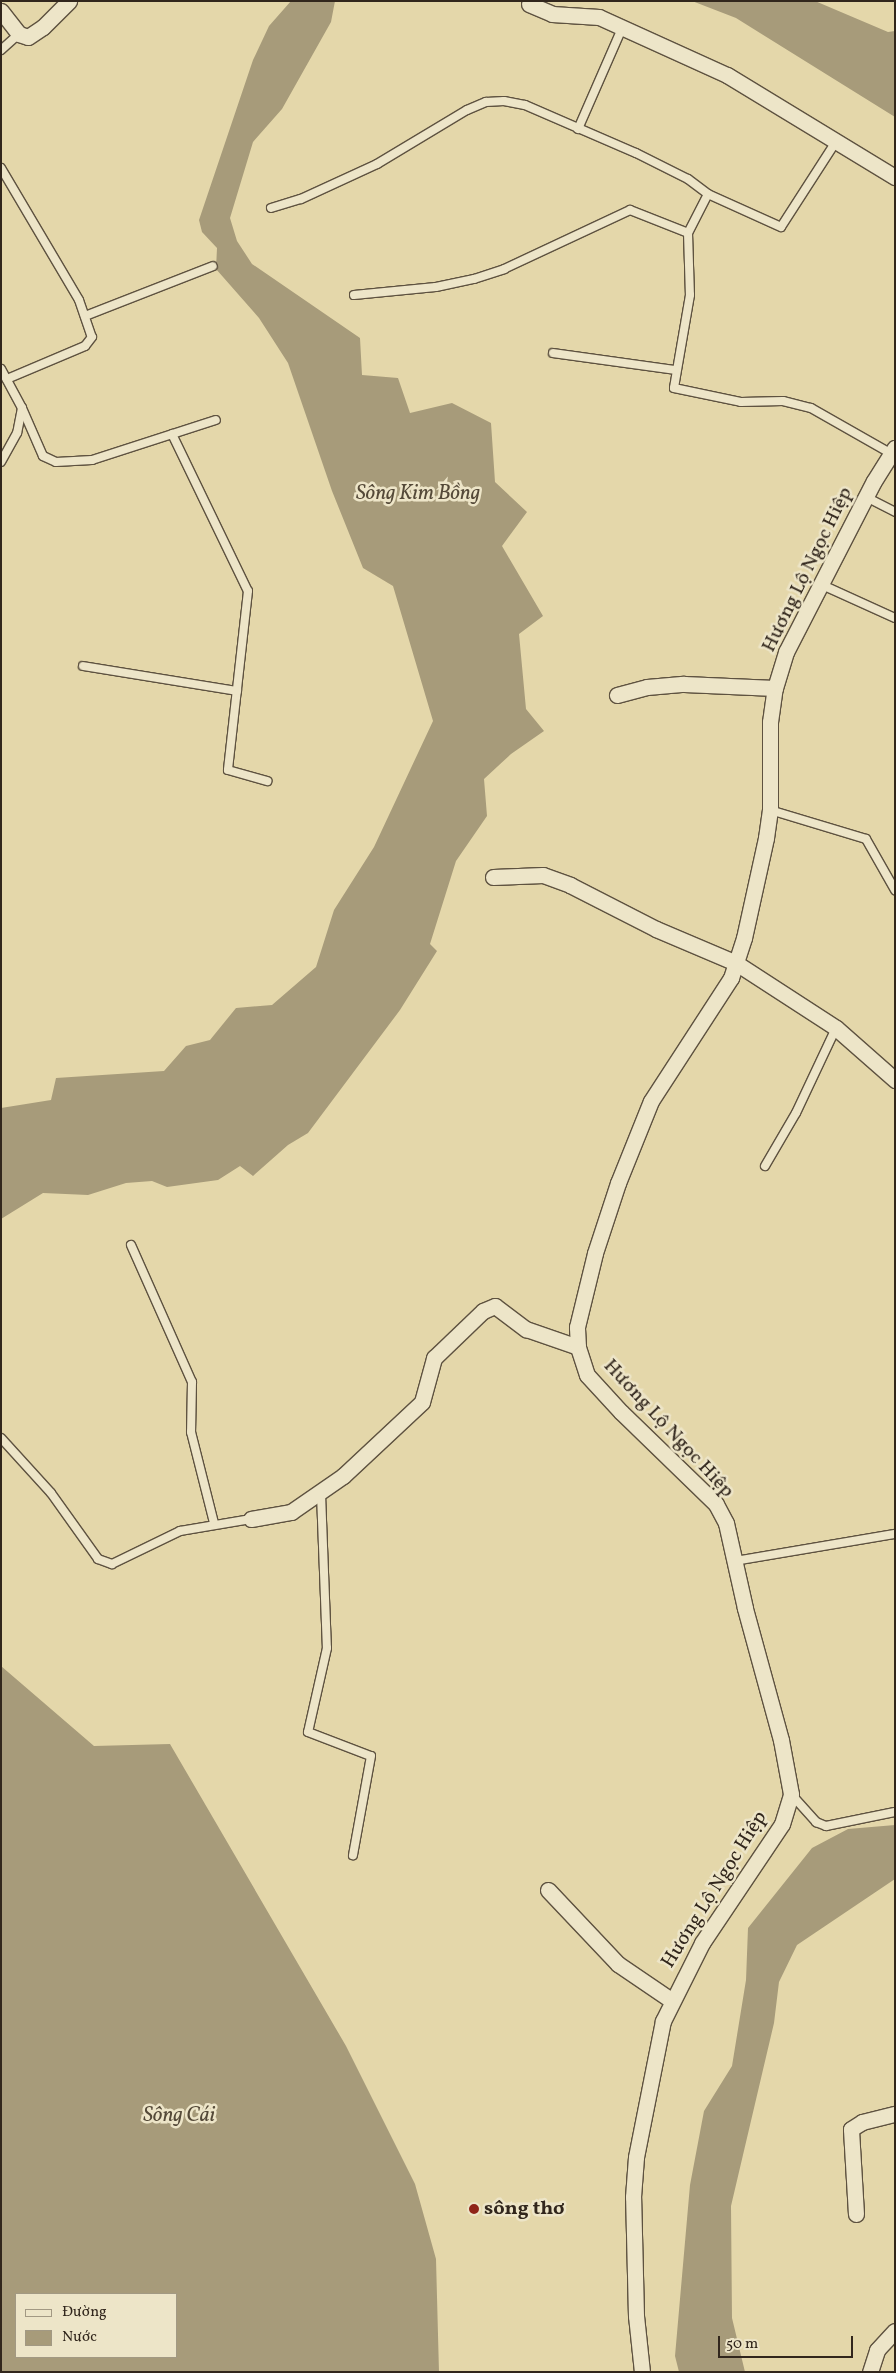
<!DOCTYPE html>
<html>
<head>
<meta charset="utf-8">
<style>
  body { margin:0 }
  #map { position:relative; width:896px; height:2373px; overflow:hidden; background:#e4d7aa; font-family:Vollkorn,serif }
  div>[style] { position:absolute }
  [style*='--x'] { left:calc(var(--x)*1px); top:calc(var(--y)*1px); width:calc(var(--w)*1px); rotate:calc(var(--a)*1deg) }
  .water>* { inset:0; background:#a79b7a }
  .roads { filter:drop-shadow(1px 0 #5e5240) drop-shadow(-1px 0 #5e5240) drop-shadow(0 1px #5e5240) drop-shadow(0 -1px #5e5240) }
  .lane>* { height:8px; margin:-4px; padding:0 4px; transform-origin:4px; border-radius:4px; background:#ede5c8 }
  .street>* { height:15px; margin:-7.5px; padding:0 7.5px; transform-origin:7.5px; border-radius:7.5px; background:#ede5c8 }
  .dots>* { width:14px; height:14px; translate:-50% -50%; box-sizing:border-box; border:2px solid #ede5c8; border-radius:50% }
  span { translate:-50% -50%; white-space:nowrap; text-align:center; line-height:1.15; -webkit-text-stroke:5px #ede5c8; paint-order:stroke }
  .street-label { font-size:20px; color:#31261c }
  .poi-label { font-size:20px; color:#31261c; font-weight:700 }
  .left { translate:0 -50%; text-align:left }
  .water-label { font-size:21px; color:#544938; font-style:italic }
  .frame { position:absolute; inset:0; border:2px solid #31261c; pointer-events:none }
  .legend { position:absolute; left:15px; top:2293px; width:162px; height:65px; box-sizing:border-box; background:#ede5c8; border:1px solid #a29983; margin:0; padding:6px 9px; list-style:none; font-size:15px; color:#31261c }
  .legend li { display:flex; align-items:center; gap:10px; height:25px }
  .legend b { width:25px; border:1px solid #a29983 }
  .scale { position:absolute; left:718px; top:2336px; width:135px; height:22px; box-sizing:border-box; border:2px solid #31261c; border-top:0; padding-left:6px; font-size:15px; line-height:18px; white-space:nowrap; color:#31261c; -webkit-text-stroke:4px #ede5c8; paint-order:stroke }
</style>
</head>
<body>
<div id="map">
  <div class="water">
    <div style="clip-path:polygon(291px 1px,335px 1px,331px 22px,282px 109px,253px 142px,230px 218px,237px 241px,252px 264px,360px 338px,362px 375px,398px 378px,410px 413px,452px 403px,491px 423px,495px 482px,527px 512px,502px 546px,543px 616px,519px 634px,526px 709px,544px 731px,511px 754px,484px 779px,487px 816px,456px 861px,430px 944px,437px 951px,400px 1010px,308px 1133px,288px 1145px,253px 1176px,240px 1166px,218px 1180px,167px 1187px,152px 1181px,126px 1183px,88px 1195px,43px 1193px,1px 1219px,1px 1108px,51px 1100px,56px 1078px,164px 1071px,186px 1046px,210px 1040px,236px 1008px,272px 1005px,316px 967px,334px 910px,374px 847px,433px 721px,393px 586px,363px 568px,332px 491px,288px 363px,259px 318px,216px 269px,217px 248px,202px 232px,199px 220px,253px 60px,269px 26px)"></div>
    <div style="clip-path:polygon(692px 1px,815px 1px,888px 32px,895px 31px,895px 117px,736px 18px)"></div>
    <div style="clip-path:polygon(evenodd,1px 1666px,94px 1746px,170px 1744px,346px 2046px,415px 2184px,436px 2259px,439px 2372px,1px 2372px,1px 1666px,16px 2294px,176px 2294px,176px 2357px,16px 2357px,16px 2294px)"></div>
    <div style="clip-path:polygon(895px 1825px,895px 1879px,797px 1945px,779px 1982px,774px 2023px,731px 2206px,732px 2318px,745px 2372px,679px 2372px,675px 2356px,690px 2185px,704px 2111px,732px 2066px,746px 1980px,748px 1928px,812px 1848px,848px 1829px)"></div>
  </div>
  <div class="roads">
    <div class="lane">
      <div style="--x:1;--y:50;--w:24;--a:-42"></div>
      <div style="--x:578;--y:129;--w:112;--a:-66.4"></div>
      <div style="--x:837;--y:140;--w:103;--a:122.8"></div>
      <div style="--x:781;--y:227;--w:80;--a:-155.7"></div>
      <div style="--x:708;--y:194;--w:44;--a:117.1"></div>
      <div style="--x:688;--y:233;--w:62;--a:88.2"></div>
      <div style="--x:690;--y:295;--w:94;--a:99.8"></div>
      <div style="--x:674;--y:388;--w:68;--a:11.8"></div>
      <div style="--x:741;--y:402;--w:42;--a:-1.4"></div>
      <div style="--x:783;--y:401;--w:29;--a:14"></div>
      <div style="--x:811;--y:408;--w:93;--a:29.6"></div>
      <div style="--x:1;--y:168;--w:153;--a:59.4"></div>
      <div style="--x:79;--y:300;--w:39;--a:71"></div>
      <div style="--x:92;--y:337;--w:11;--a:128"></div>
      <div style="--x:85;--y:346;--w:85;--a:157.1"></div>
      <div style="--x:271;--y:208;--w:31;--a:-17"></div>
      <div style="--x:301;--y:199;--w:84;--a:-24.7"></div>
      <div style="--x:377;--y:164;--w:105;--a:-31"></div>
      <div style="--x:467;--y:110;--w:21;--a:-23"></div>
      <div style="--x:486;--y:102;--w:18;--a:-3"></div>
      <div style="--x:504;--y:101;--w:21;--a:11"></div>
      <div style="--x:525;--y:105;--w:121;--a:23.4"></div>
      <div style="--x:636;--y:153;--w:58;--a:26.6"></div>
      <div style="--x:688;--y:179;--w:25;--a:37"></div>
      <div style="--x:354;--y:295;--w:82;--a:-5.6"></div>
      <div style="--x:436;--y:287;--w:39;--a:-12"></div>
      <div style="--x:474;--y:279;--w:32;--a:-18"></div>
      <div style="--x:504;--y:269;--w:139;--a:-25.1"></div>
      <div style="--x:630;--y:210;--w:62;--a:21.6"></div>
      <div style="--x:85;--y:316;--w:137;--a:-21.3"></div>
      <div style="--x:553;--y:353;--w:124;--a:7.9"></div>
      <div style="--x:1;--y:369;--w:44;--a:61.7"></div>
      <div style="--x:22;--y:408;--w:25;--a:101"></div>
      <div style="--x:17;--y:433;--w:33;--a:119"></div>
      <div style="--x:22;--y:408;--w:52;--a:66.4"></div>
      <div style="--x:43;--y:456;--w:14;--a:25"></div>
      <div style="--x:56;--y:462;--w:36;--a:-3"></div>
      <div style="--x:92;--y:460;--w:130;--a:-17.9"></div>
      <div style="--x:172;--y:434;--w:174;--a:64.2"></div>
      <div style="--x:248;--y:591;--w:180;--a:96.4"></div>
      <div style="--x:228;--y:770;--w:41;--a:15.8"></div>
      <div style="--x:866;--y:497;--w:33;--a:27"></div>
      <div style="--x:820;--y:584;--w:82;--a:24.4"></div>
      <div style="--x:83;--y:666;--w:156;--a:9.2"></div>
      <div style="--x:770;--y:810;--w:100;--a:16.8"></div>
      <div style="--x:866;--y:839;--w:59;--a:60.4"></div>
      <div style="--x:765;--y:1166;--w:61;--a:-59.7"></div>
      <div style="--x:796;--y:1113;--w:94;--a:-64.8"></div>
      <div style="--x:131;--y:1245;--w:150;--a:66"></div>
      <div style="--x:192;--y:1382;--w:50;--a:91.1"></div>
      <div style="--x:191;--y:1432;--w:94;--a:75.8"></div>
      <div style="--x:1;--y:1438;--w:74;--a:47.7"></div>
      <div style="--x:51;--y:1493;--w:81;--a:54.5"></div>
      <div style="--x:98;--y:1559;--w:15;--a:20"></div>
      <div style="--x:112;--y:1564;--w:76;--a:-25.9"></div>
      <div style="--x:180;--y:1531;--w:72;--a:-9.6"></div>
      <div style="--x:321;--y:1494;--w:154;--a:87.8"></div>
      <div style="--x:327;--y:1648;--w:86;--a:102.7"></div>
      <div style="--x:308;--y:1732;--w:67;--a:20.9"></div>
      <div style="--x:371;--y:1756;--w:101;--a:100.3"></div>
      <div style="--x:735;--y:1561;--w:162;--a:-9.6"></div>
      <div style="--x:791;--y:1794;--w:38;--a:48"></div>
      <div style="--x:816;--y:1822;--w:11;--a:22"></div>
      <div style="--x:826;--y:1826;--w:70;--a:-11.5"></div>
    </div>
    <div class="street">
      <div style="--x:529;--y:4;--w:25;--a:23"></div>
      <div style="--x:552;--y:14;--w:47;--a:3.7"></div>
      <div style="--x:599;--y:17;--w:141;--a:24.4"></div>
      <div style="--x:727;--y:75;--w:197;--a:31.3"></div>
      <div style="--x:1;--y:11;--w:29;--a:52"></div>
      <div style="--x:19;--y:34;--w:9;--a:18"></div>
      <div style="--x:28;--y:37;--w:18;--a:-34"></div>
      <div style="--x:43;--y:27;--w:37;--a:-45"></div>
      <div style="--x:617;--y:695;--w:31;--a:-15"></div>
      <div style="--x:647;--y:687;--w:37;--a:-5"></div>
      <div style="--x:684;--y:684;--w:91;--a:2.5"></div>
      <div style="--x:493;--y:877;--w:50;--a:-2.3"></div>
      <div style="--x:543;--y:875;--w:29;--a:20"></div>
      <div style="--x:570;--y:885;--w:97;--a:27.1"></div>
      <div style="--x:656;--y:929;--w:87;--a:23"></div>
      <div style="--x:736;--y:963;--w:119;--a:33"></div>
      <div style="--x:836;--y:1028;--w:79;--a:41.4"></div>
      <div style="--x:251;--y:1519;--w:41;--a:-9.9"></div>
      <div style="--x:291;--y:1512;--w:63;--a:-34.7"></div>
      <div style="--x:343;--y:1476;--w:108;--a:-43.1"></div>
      <div style="--x:422;--y:1402;--w:46;--a:-74.7"></div>
      <div style="--x:434;--y:1358;--w:68;--a:-43.8"></div>
      <div style="--x:483;--y:1311;--w:13;--a:-23"></div>
      <div style="--x:495;--y:1306;--w:39;--a:37"></div>
      <div style="--x:526;--y:1329;--w:55;--a:19.1"></div>
      <div style="--x:548;--y:1890;--w:102;--a:46.6"></div>
      <div style="--x:618;--y:1964;--w:64;--a:34.2"></div>
      <div style="--x:856;--y:2214;--w:85;--a:-93.4"></div>
      <div style="--x:851;--y:2129;--w:13;--a:-32"></div>
      <div style="--x:862;--y:2122;--w:34;--a:-14"></div>
      <div style="--x:642;--y:2372;--w:56;--a:-96.1"></div>
      <div style="--x:636;--y:2316;--w:119;--a:-91.4"></div>
      <div style="--x:633;--y:2197;--w:40;--a:-85.7"></div>
      <div style="--x:636;--y:2157;--w:139;--a:-78.8"></div>
      <div style="--x:663;--y:2021;--w:87;--a:-63.4"></div>
      <div style="--x:702;--y:1943;--w:143;--a:-56.1"></div>
      <div style="--x:782;--y:1824;--w:31;--a:-73"></div>
      <div style="--x:791;--y:1794;--w:55;--a:-100.5"></div>
      <div style="--x:781;--y:1740;--w:137;--a:-105.3"></div>
      <div style="--x:745;--y:1608;--w:87;--a:-102.6"></div>
      <div style="--x:726;--y:1523;--w:21;--a:-118"></div>
      <div style="--x:716;--y:1504;--w:132;--a:-135.9"></div>
      <div style="--x:621;--y:1412;--w:50;--a:-132.6"></div>
      <div style="--x:587;--y:1375;--w:29;--a:-108"></div>
      <div style="--x:578;--y:1347;--w:20;--a:-93"></div>
      <div style="--x:577;--y:1327;--w:76;--a:-76.3"></div>
      <div style="--x:595;--y:1253;--w:74;--a:-71.8"></div>
      <div style="--x:618;--y:1183;--w:88;--a:-68.1"></div>
      <div style="--x:651;--y:1101;--w:147;--a:-57"></div>
      <div style="--x:731;--y:978;--w:42;--a:-72"></div>
      <div style="--x:744;--y:938;--w:102;--a:-77.6"></div>
      <div style="--x:766;--y:838;--w:28;--a:-82"></div>
      <div style="--x:770;--y:810;--w:88;--a:-90"></div>
      <div style="--x:770;--y:722;--w:34;--a:-82"></div>
      <div style="--x:775;--y:688;--w:38;--a:-73"></div>
      <div style="--x:786;--y:652;--w:192;--a:-62.8"></div>
      <div style="--x:874;--y:481;--w:39;--a:-58"></div>
      <div style="--x:870;--y:2372;--w:23;--a:-72"></div>
      <div style="--x:877;--y:2350;--w:26;--a:-47"></div>
    </div>
  </div>
  <div class="dots">
    <div style="left:474px;top:2209px;background:#8f2418"></div>
  </div>
  <div class="street-label">
    <span style="left:808px;top:570px;rotate:-64deg">Hương Lộ Ngọc Hiệp</span>
    <span style="left:668px;top:1429px;rotate:47deg">Hương Lộ Ngọc Hiệp</span>
    <span style="left:715px;top:1890px;rotate:-58deg">Hương Lộ Ngọc Hiệp</span>
  </div>
  <div class="poi-label">
    <span class="left" style="left:484px;top:2209px">sông thơ</span>
  </div>
  <div class="water-label">
    <span style="left:418px;top:494px">Sông Kim Bồng</span>
    <span style="left:179px;top:2116px">Sông Cái</span>
  </div>
  <div class="frame"></div>
  <ul class="legend">
  <li><b style="height:6px;background:#ede5c8"></b>Đường</li>
  <li><b style="height:14px;background:#a79b7a"></b>Nước</li>
  </ul>
  <div class="scale">50 m</div>
</div>
</body>
</html>
